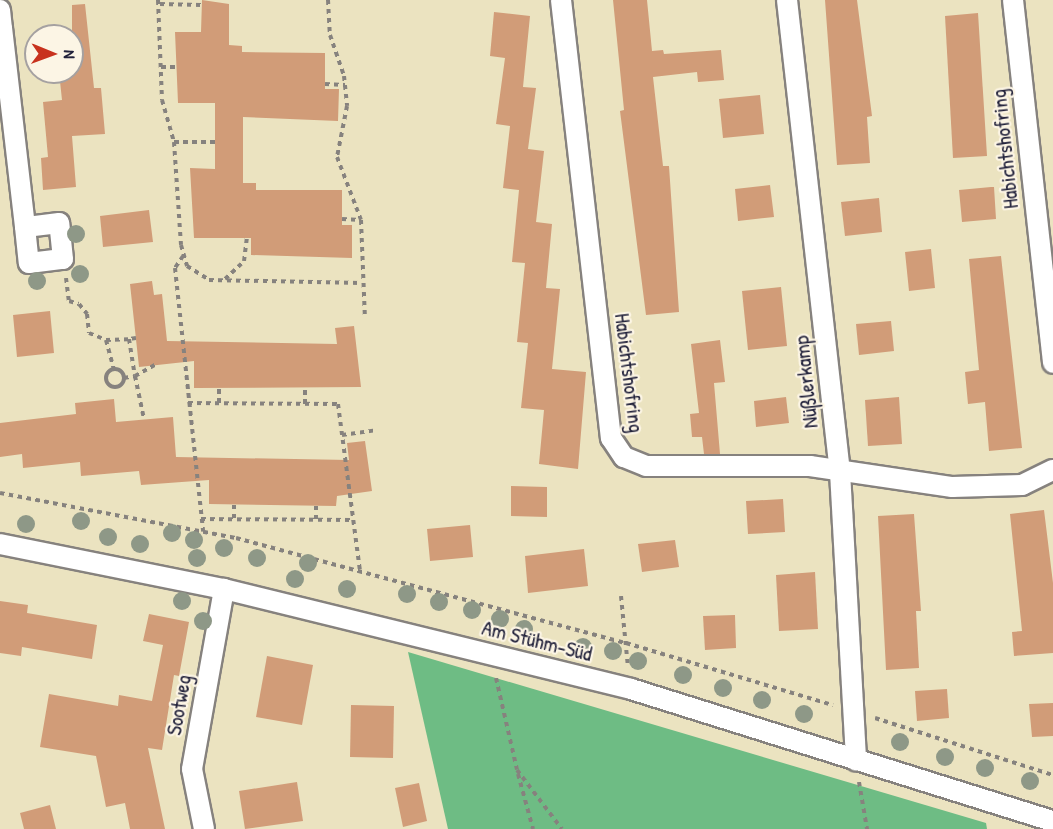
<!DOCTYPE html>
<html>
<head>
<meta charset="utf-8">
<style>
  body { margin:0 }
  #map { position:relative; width:1053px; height:829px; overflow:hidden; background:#ebe3c0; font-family:"Patrick Hand",sans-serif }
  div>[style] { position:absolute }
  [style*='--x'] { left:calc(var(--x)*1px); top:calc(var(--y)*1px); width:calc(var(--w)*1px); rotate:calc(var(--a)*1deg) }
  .forest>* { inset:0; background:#6ebc84 }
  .building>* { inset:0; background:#d19c78 }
  .path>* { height:4px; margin-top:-2px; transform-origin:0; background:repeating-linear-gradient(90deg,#86827e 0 4.5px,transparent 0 9px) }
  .path>.ring { margin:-2px; padding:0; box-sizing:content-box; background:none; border:4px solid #86827e; border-radius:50% }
  .roads { filter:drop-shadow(2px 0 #86827e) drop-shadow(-2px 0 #86827e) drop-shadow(0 2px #86827e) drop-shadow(0 -2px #86827e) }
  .minor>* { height:20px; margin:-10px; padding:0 10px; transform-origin:10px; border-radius:10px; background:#fff }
  .trees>* { width:18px; height:18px; margin:-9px; border-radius:50%; background:#8e9887 }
  span { translate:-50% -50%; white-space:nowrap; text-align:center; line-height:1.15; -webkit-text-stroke:4.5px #fcf5e5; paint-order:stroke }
  .street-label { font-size:21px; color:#22223b }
  .north { position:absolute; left:24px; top:24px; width:60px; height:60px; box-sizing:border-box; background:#fcf5e5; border:2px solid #a5a1a1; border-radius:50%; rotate:91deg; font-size:16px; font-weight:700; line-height:24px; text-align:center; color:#22223b }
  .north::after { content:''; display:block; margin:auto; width:21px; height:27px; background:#c8321e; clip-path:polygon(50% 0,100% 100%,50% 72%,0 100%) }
</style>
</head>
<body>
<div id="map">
  <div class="forest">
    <div style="clip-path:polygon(408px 652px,986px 823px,987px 829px,448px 829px)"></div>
  </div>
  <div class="building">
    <div style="clip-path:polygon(202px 0,229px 4px,229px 45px,242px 46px,242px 52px,325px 53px,325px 89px,339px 89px,338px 121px,243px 117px,243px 183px,256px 183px,256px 190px,342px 190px,342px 225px,352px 225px,352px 258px,251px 255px,251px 238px,194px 238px,190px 168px,215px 169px,215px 103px,178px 103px,175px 32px,201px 32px)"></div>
    <div style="clip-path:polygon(613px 0,647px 0,652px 51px,663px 50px,664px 54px,721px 50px,724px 80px,698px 82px,697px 72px,653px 77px,663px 166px,669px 166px,679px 312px,646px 315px,620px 111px,624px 110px)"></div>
    <div style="clip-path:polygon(825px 0,857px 0,872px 116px,867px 117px,870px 163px,837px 165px)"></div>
    <div style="clip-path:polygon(85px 4px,94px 88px,101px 88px,105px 134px,72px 136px,76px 187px,43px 190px,41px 158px,48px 157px,43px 102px,62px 100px,59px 72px,72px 72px,72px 5px)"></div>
    <div style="clip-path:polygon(494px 12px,530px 16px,523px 87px,536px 88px,528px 149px,544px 151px,536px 222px,552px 224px,546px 288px,560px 289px,552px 369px,586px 372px,578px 469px,539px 464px,544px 410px,521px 408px,528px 343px,517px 342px,525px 263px,512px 262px,519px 190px,503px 188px,510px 126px,496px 124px,505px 58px,490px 56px)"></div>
    <div style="clip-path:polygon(978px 13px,987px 156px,953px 158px,945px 16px)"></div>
    <div style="clip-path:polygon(760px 95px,764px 134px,723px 138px,719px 99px)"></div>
    <div style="clip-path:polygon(770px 185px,774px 217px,738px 221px,735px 189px)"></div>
    <div style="clip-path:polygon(991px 187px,994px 187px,996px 219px,962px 222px,959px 190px)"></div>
    <div style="clip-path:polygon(879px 198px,882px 232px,845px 236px,841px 202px)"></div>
    <div style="clip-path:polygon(149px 210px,153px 242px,103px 247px,100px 216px)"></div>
    <div style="clip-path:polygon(931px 249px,935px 288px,909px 291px,905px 252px)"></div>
    <div style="clip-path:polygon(1001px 256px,1022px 448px,989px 451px,985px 402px,968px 404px,965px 372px,979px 370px,969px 259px)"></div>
    <div style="clip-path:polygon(152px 281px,154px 295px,162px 294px,167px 341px,337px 344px,335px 328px,354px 326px,361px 387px,194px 388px,194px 361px,139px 367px,130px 284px)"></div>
    <div style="clip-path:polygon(781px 287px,787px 346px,748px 350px,742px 291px)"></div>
    <div style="clip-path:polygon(50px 311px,54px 353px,17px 357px,13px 315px)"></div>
    <div style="clip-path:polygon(891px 321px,894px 351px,859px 355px,856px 324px)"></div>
    <div style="clip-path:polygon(720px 340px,725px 382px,714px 383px,720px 454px,704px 454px,702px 437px,692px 437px,690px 414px,699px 413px,691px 344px)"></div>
    <div style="clip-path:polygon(786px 397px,789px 423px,756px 427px,754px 401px)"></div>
    <div style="clip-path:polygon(899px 397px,902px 444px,868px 446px,865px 400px)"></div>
    <div style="clip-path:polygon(114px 399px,116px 422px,173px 417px,176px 457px,349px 460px,347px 443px,365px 441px,372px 491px,337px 496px,336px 506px,209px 504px,209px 480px,141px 485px,139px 471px,81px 476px,80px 462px,23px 468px,22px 454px,0 457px,0 423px,76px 414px,75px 403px)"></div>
    <div style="clip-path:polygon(511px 486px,547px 487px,547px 517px,511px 516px)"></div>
    <div style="clip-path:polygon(783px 499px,785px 532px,748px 534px,746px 501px)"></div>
    <div style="clip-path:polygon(1044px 510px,1053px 583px,1053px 653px,1014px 656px,1012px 632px,1022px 631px,1010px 514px)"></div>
    <div style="clip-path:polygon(914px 514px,921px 611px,916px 611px,919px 668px,886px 670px,878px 516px)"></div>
    <div style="clip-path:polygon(470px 525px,473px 557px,430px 561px,427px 529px)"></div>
    <div style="clip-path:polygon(675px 540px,679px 567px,642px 572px,638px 544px)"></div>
    <div style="clip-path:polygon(584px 549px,588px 586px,528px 593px,525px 556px)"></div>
    <div style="clip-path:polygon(815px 572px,818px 629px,779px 631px,776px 575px)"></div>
    <div style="clip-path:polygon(0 601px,28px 605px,27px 613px,97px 625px,92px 659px,22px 647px,21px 656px,0 653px)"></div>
    <div style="clip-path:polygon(149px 614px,189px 622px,179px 676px,174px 675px,162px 750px,148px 748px,165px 829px,130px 829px,125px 803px,106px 807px,96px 756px,40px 747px,49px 694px,118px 706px,119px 695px,152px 701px,163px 645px,143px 641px)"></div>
    <div style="clip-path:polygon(735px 615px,736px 648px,705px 650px,703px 616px)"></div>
    <div style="clip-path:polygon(267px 656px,313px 665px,302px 725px,256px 717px)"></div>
    <div style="clip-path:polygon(947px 689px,949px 718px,917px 721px,915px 691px)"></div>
    <div style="clip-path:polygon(1053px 703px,1053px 736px,1032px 737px,1029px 704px)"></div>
    <div style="clip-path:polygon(351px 705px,394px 706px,393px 758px,350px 757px)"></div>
    <div style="clip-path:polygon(297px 782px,303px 821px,245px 829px,239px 791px)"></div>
    <div style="clip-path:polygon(419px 783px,427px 821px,403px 827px,395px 788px)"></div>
    <div style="clip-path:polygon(50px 805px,56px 829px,24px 829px,20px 813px)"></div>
  </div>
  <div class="path">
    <div style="--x:158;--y:0;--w:100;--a:87.7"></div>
    <div style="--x:162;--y:100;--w:44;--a:74.1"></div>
    <div style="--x:174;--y:142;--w:103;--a:86.1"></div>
    <div style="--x:181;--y:245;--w:22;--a:74"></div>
    <div style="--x:187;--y:266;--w:26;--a:32"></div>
    <div style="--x:209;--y:280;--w:152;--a:1.1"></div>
    <div style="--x:328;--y:0;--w:35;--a:87"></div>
    <div style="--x:330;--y:35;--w:43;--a:71.1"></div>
    <div style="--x:344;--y:76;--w:30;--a:84"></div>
    <div style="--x:347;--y:106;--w:52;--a:101.1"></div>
    <div style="--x:337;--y:157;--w:67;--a:69.1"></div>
    <div style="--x:361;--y:220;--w:98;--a:87.7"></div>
    <div style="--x:160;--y:4;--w:41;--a:1.4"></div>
    <div style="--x:161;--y:67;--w:17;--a:0"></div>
    <div style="--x:325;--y:84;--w:20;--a:3"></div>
    <div style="--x:174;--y:142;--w:41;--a:0"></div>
    <div style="--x:342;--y:219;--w:19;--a:3"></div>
    <div style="--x:183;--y:256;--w:14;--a:124"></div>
    <div style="--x:175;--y:268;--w:265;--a:83.9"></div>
    <div style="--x:66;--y:278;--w:23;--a:83"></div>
    <div style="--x:69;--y:301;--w:10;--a:17"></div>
    <div style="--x:79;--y:304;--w:13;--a:51"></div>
    <div style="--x:87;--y:314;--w:19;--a:84"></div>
    <div style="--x:89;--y:333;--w:18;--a:22"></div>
    <div style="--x:106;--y:340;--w:30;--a:75"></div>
    <div style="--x:225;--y:279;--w:26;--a:-43"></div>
    <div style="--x:244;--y:261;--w:23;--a:-83"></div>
    <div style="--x:136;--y:338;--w:7;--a:172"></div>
    <div style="--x:129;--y:339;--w:37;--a:81"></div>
    <div style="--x:135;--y:376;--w:23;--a:-29"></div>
    <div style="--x:106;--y:340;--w:23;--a:-2"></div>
    <div class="ring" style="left:106px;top:369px;width:14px;height:14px"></div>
    <div style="--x:124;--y:378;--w:11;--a:-10"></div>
    <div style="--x:135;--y:376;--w:44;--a:78.2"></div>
    <div style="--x:188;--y:403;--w:150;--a:0.4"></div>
    <div style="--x:338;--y:404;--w:168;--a:82.5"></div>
    <div style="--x:219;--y:403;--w:15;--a:-90"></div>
    <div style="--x:305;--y:404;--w:15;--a:-90"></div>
    <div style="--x:342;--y:435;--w:35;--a:-8"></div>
    <div style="--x:0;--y:493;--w:240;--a:10.8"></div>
    <div style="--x:236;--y:538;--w:404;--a:15.1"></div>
    <div style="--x:626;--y:643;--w:216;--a:16.7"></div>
    <div style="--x:234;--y:505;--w:14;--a:90"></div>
    <div style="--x:316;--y:506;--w:14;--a:90"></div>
    <div style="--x:201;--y:519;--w:152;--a:0.4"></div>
    <div style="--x:621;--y:596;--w:71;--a:84.4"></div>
    <div style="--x:496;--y:678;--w:94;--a:77.1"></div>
    <div style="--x:517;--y:770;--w:74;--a:52.7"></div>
    <div style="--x:875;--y:718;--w:187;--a:17.8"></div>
    <div style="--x:518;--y:774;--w:57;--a:74.7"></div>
    <div style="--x:859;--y:782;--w:48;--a:80.3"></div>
  </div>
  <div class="roads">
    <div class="minor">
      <div style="--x:561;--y:0;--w:441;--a:83.5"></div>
      <div style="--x:611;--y:438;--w:23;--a:56"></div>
      <div style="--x:624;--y:457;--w:24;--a:22"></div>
      <div style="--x:646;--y:466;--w:164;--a:0"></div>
      <div style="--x:810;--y:466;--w:144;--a:8.4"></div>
      <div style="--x:952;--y:487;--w:70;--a:-1.6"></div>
      <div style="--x:1022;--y:485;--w:34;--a:-26"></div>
      <div style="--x:787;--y:0;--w:475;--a:83.6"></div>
      <div style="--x:840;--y:472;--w:289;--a:86.8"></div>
      <div style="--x:1013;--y:0;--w:365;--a:83.7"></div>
      <div style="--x:0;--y:10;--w:18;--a:84"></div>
      <div style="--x:2;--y:28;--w:200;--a:83.4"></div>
      <div style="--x:25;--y:227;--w:36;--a:84"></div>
      <div style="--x:29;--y:263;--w:34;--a:-7"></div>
      <div style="--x:63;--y:259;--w:36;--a:-96"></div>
      <div style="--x:59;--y:223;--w:34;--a:173"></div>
      <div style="--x:0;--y:544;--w:228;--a:11.4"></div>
      <div style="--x:224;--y:589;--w:419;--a:13.8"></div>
      <div style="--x:631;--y:689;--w:442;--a:17.4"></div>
      <div style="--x:204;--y:829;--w:61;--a:-101.3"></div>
      <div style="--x:192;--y:769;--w:183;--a:-79.9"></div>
    </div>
  </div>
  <div class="trees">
    <div style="left:76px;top:234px"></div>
    <div style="left:80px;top:274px"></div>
    <div style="left:37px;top:281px"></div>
    <div style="left:81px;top:521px"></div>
    <div style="left:26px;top:524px"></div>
    <div style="left:172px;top:533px"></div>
    <div style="left:108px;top:537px"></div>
    <div style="left:194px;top:540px"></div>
    <div style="left:140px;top:544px"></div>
    <div style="left:224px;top:548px"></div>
    <div style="left:197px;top:558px"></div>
    <div style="left:257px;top:558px"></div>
    <div style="left:308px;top:563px"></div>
    <div style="left:295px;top:579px"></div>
    <div style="left:347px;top:589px"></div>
    <div style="left:407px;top:594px"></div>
    <div style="left:182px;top:601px"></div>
    <div style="left:439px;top:602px"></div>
    <div style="left:472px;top:610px"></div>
    <div style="left:500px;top:619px"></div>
    <div style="left:203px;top:621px"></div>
    <div style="left:524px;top:629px"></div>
    <div style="left:583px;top:647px"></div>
    <div style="left:613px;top:651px"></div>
    <div style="left:638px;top:661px"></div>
    <div style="left:683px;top:675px"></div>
    <div style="left:723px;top:688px"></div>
    <div style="left:762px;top:700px"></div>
    <div style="left:804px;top:714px"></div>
    <div style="left:900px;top:742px"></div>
    <div style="left:945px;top:757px"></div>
    <div style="left:985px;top:768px"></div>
    <div style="left:1030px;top:781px"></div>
  </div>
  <div class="street-label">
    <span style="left:1005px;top:149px;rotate:-96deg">Habichtshofring</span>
    <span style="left:629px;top:373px;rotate:83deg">Habichtshofring</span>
    <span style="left:806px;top:382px;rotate:-96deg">Nüßlerkamp</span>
    <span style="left:537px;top:641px;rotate:14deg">Am Stühm-Süd</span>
    <span style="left:179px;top:705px;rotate:-80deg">Sootweg</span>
  </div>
  <div class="north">N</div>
</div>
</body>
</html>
